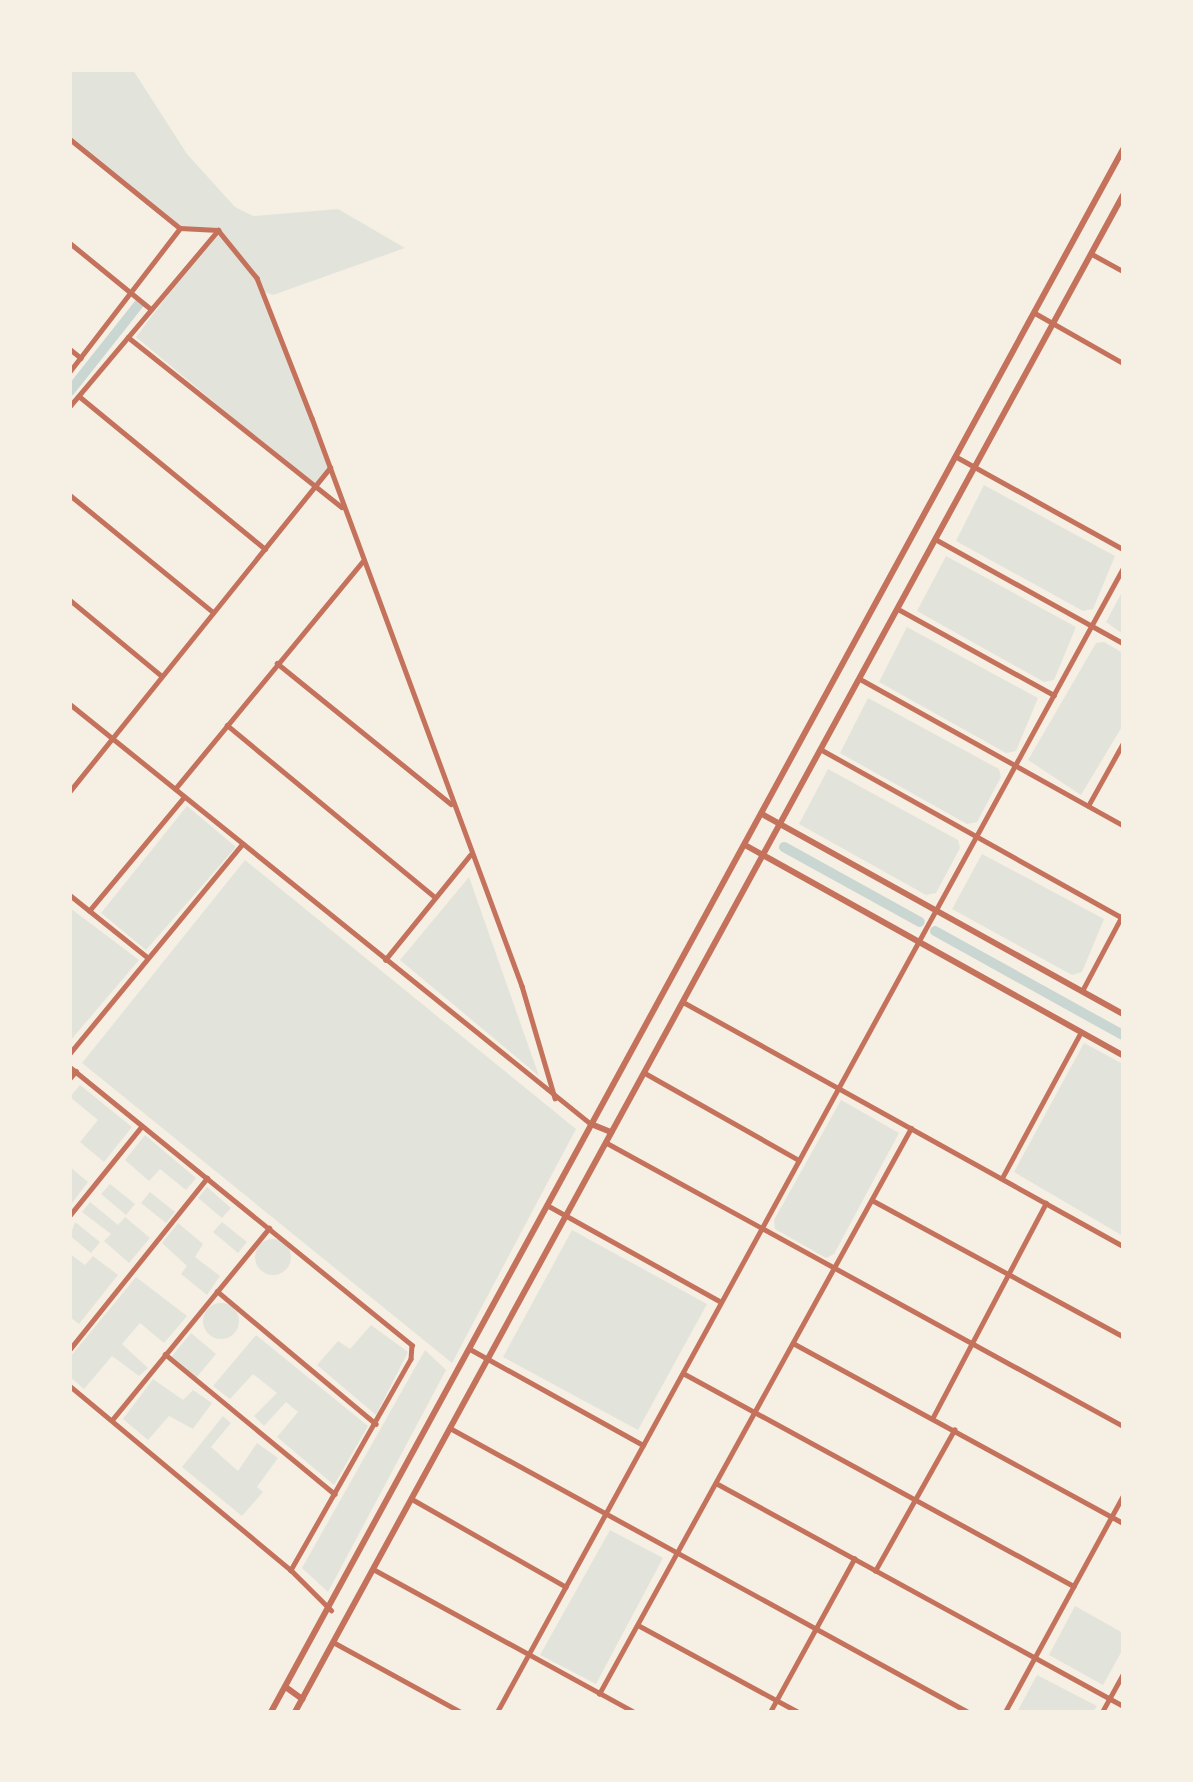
<!DOCTYPE html>
<html>
<head>
<meta charset="utf-8">
<style>
  body { margin:0 }
  #map { position:relative; width:1193px; height:1782px; overflow:hidden; background:#f6efe4; font-family:"Noto Serif",serif }
  div>[style] { position:absolute }
  [style*='--x'] { left:calc(var(--x)*1px); top:calc(var(--y)*1px); width:calc(var(--w)*1px); rotate:calc(var(--a)*1deg) }
  .green>* { inset:0; background:#e2e4dc }
  .round { border-radius:50% }
  .canal>* { height:10px; margin:-5px; padding:0 5px; transform-origin:5px; border-radius:5px; background:#c9d6d2 }
  .minor>* { height:4.5px; margin:-2.25px; padding:0 2.25px; transform-origin:2.25px; border-radius:2.25px; background:#c5725c }
  .tertiary>* { height:6px; margin:-3px; padding:0 3px; transform-origin:3px; border-radius:3px; background:#c5725c }
  span { translate:-50% -50%; white-space:nowrap; text-align:center; line-height:1.15; -webkit-text-stroke:7px #f6efe4; paint-order:stroke }
  .frame { position:absolute; inset:0; border:72px solid #f6efe4; pointer-events:none }
</style>
</head>
<body>
<div id="map">
  <div class="green">
    <div style="clip-path:polygon(70px 70px,133px 70px,187px 154px,235px 207px,253px 216px,338px 209px,405px 248px,273px 295px,264px 292px,330px 467px,315px 486px,136px 337px,217px 230px,180px 228px,70px 139px)"></div>
    <div style="clip-path:polygon(984px 485px,1115px 556px,1093px 609px,1083px 611px,956px 541px)"></div>
    <div style="clip-path:polygon(946px 556px,1076px 627px,1054px 680px,1044px 682px,917px 611px)"></div>
    <div style="clip-path:polygon(1123px 590px,1123px 634px,1106px 622px)"></div>
    <div style="clip-path:polygon(907px 627px,1038px 698px,1016px 751px,1006px 753px,879px 682px)"></div>
    <div style="clip-path:polygon(1104px 642px,1123px 653px,1123px 725px,1081px 795px,1028px 760px,1096px 643px)"></div>
    <div style="clip-path:polygon(868px 698px,999px 769px,1001px 777px,977px 822px,967px 824px,840px 753px)"></div>
    <div style="clip-path:polygon(828px 769px,958px 840px,960px 848px,936px 893px,926px 895px,799px 824px)"></div>
    <div style="clip-path:polygon(187px 806px,236px 847px,146px 950px,101px 913px)"></div>
    <div style="clip-path:polygon(982px 854px,1104px 919px,1082px 972px,1072px 975px,952px 909px)"></div>
    <div style="clip-path:polygon(245px 860px,576px 1129px,452px 1363px,82px 1063px)"></div>
    <div style="clip-path:polygon(469px 877px,539px 1076px,400px 960px)"></div>
    <div style="clip-path:polygon(70px 908px,139px 960px,70px 1041px)"></div>
    <div style="clip-path:polygon(1084px 1043px,1123px 1064px,1123px 1236px,1014px 1172px)"></div>
    <div style="clip-path:polygon(80px 1085px,132px 1127px,104px 1162px,80px 1142px,98px 1120px,70px 1097px)"></div>
    <div style="clip-path:polygon(841px 1100px,899px 1133px,834px 1254px,826px 1258px,775px 1229px,774px 1220px)"></div>
    <div style="clip-path:polygon(145px 1135px,196px 1178px,186px 1190px,160px 1169px,149px 1181px,125px 1160px)"></div>
    <div style="clip-path:polygon(70px 1167px,88px 1182px,72px 1203px,70px 1202px)"></div>
    <div style="clip-path:polygon(110px 1184px,135px 1204px,126px 1215px,101px 1194px)"></div>
    <div style="clip-path:polygon(207px 1187px,231px 1208px,222px 1218px,198px 1198px)"></div>
    <div style="clip-path:polygon(150px 1192px,175px 1212px,166px 1223px,141px 1203px)"></div>
    <div style="clip-path:polygon(90px 1202px,118px 1225px,125px 1217px,150px 1238px,129px 1263px,104px 1241px,111px 1234px,82px 1212px)"></div>
    <div style="clip-path:polygon(75px 1222px,100px 1242px,91px 1253px,70px 1236px)"></div>
    <div style="clip-path:polygon(222px 1222px,247px 1242px,238px 1253px,213px 1232px)"></div>
    <div style="clip-path:polygon(178px 1223px,203px 1244px,195px 1257px,220px 1276px,207px 1295px,181px 1274px,187px 1266px,162px 1243px)"></div>
    <div style="clip-path:polygon(572px 1230px,707px 1304px,638px 1430px,503px 1357px)"></div>
    <div class="round" style="left:255px;top:1239px;width:36px;height:36px"></div>
    <div style="clip-path:polygon(70px 1254px,85px 1265px,93px 1256px,118px 1275px,79px 1324px,70px 1317px)"></div>
    <div style="clip-path:polygon(136px 1277px,187px 1316px,164px 1343px,140px 1323px,122px 1344px,148px 1368px,139px 1376px,112px 1356px,84px 1389px,70px 1377px,70px 1357px)"></div>
    <div class="round" style="left:203px;top:1303px;width:36px;height:36px"></div>
    <div style="clip-path:polygon(371px 1325px,408px 1352px,376px 1415px,317px 1365px,338px 1341px,350px 1349px)"></div>
    <div style="clip-path:polygon(191px 1333px,216px 1354px,196px 1378px,171px 1357px)"></div>
    <div style="clip-path:polygon(256px 1335px,368px 1426px,334px 1485px,277px 1437px,298px 1412px,286px 1402px,264px 1426px,254px 1416px,277px 1393px,253px 1374px,230px 1399px,213px 1386px)"></div>
    <div style="clip-path:polygon(425px 1350px,446px 1370px,328px 1592px,302px 1568px)"></div>
    <div style="clip-path:polygon(153px 1379px,183px 1400px,193px 1390px,212px 1403px,193px 1429px,169px 1416px,148px 1440px,123px 1419px)"></div>
    <div style="clip-path:polygon(223px 1416px,231px 1423px,211px 1447px,238px 1471px,257px 1443px,278px 1458px,257px 1487px,263px 1492px,242px 1516px,182px 1467px)"></div>
    <div style="clip-path:polygon(610px 1530px,663px 1558px,596px 1684px,540px 1655px)"></div>
    <div style="clip-path:polygon(1075px 1606px,1123px 1633px,1123px 1649px,1103px 1685px,1049px 1655px)"></div>
    <div style="clip-path:polygon(1037px 1675px,1097px 1706px,1093px 1712px,1017px 1712px)"></div>
  </div>
  <div class="canal">
    <div style="--x:70;--y:391;--w:111;--a:-51.6"></div>
    <div style="--x:784;--y:847;--w:155;--a:28.9"></div>
    <div style="--x:935;--y:931;--w:215;--a:29"></div>
  </div>
  <div class="minor">
    <div style="--x:70;--y:139;--w:141;--a:39"></div>
    <div style="--x:180;--y:228;--w:38;--a:3"></div>
    <div style="--x:218;--y:230;--w:62;--a:50.9"></div>
    <div style="--x:257;--y:278;--w:150;--a:68.6"></div>
    <div style="--x:312;--y:418;--w:606;--a:69.71"></div>
    <div style="--x:522;--y:986;--w:117;--a:73.6"></div>
    <div style="--x:70;--y:243;--w:104;--a:39.2"></div>
    <div style="--x:1092;--y:254;--w:35;--a:29"></div>
    <div style="--x:1035;--y:313;--w:101;--a:29.6"></div>
    <div style="--x:128;--y:337;--w:273;--a:38.5"></div>
    <div style="--x:70;--y:349;--w:14;--a:39"></div>
    <div style="--x:70;--y:371;--w:180;--a:-52.4"></div>
    <div style="--x:79;--y:396;--w:241;--a:39.4"></div>
    <div style="--x:70;--y:406;--w:230;--a:-49.9"></div>
    <div style="--x:955;--y:456;--w:192;--a:29"></div>
    <div style="--x:70;--y:495;--w:185;--a:39.3"></div>
    <div style="--x:937;--y:540;--w:213;--a:29"></div>
    <div style="--x:70;--y:600;--w:119;--a:39.6"></div>
    <div style="--x:900;--y:610;--w:176;--a:28.9"></div>
    <div style="--x:277;--y:663;--w:224;--a:39"></div>
    <div style="--x:862;--y:680;--w:299;--a:29.1"></div>
    <div style="--x:70;--y:704;--w:669;--a:38.87"></div>
    <div style="--x:227;--y:725;--w:270;--a:39.6"></div>
    <div style="--x:822;--y:750;--w:345;--a:29.2"></div>
    <div style="--x:175;--y:789;--w:294;--a:-50.5"></div>
    <div style="--x:70;--y:791;--w:415;--a:-51.2"></div>
    <div style="--x:1088;--y:806;--w:72;--a:-60.9"></div>
    <div style="--x:70;--y:895;--w:99;--a:38.8"></div>
    <div style="--x:89;--y:911;--w:148;--a:-50.2"></div>
    <div style="--x:385;--y:960;--w:135;--a:-51"></div>
    <div style="--x:1082;--y:991;--w:87;--a:-62"></div>
    <div style="--x:685;--y:1003;--w:501;--a:29.02"></div>
    <div style="--x:70;--y:1053;--w:271;--a:-50.5"></div>
    <div style="--x:70;--y:1067;--w:441;--a:39.1"></div>
    <div style="--x:412;--y:1345;--w:14;--a:94"></div>
    <div style="--x:411;--y:1359;--w:243;--a:119.6"></div>
    <div style="--x:645;--y:1073;--w:177;--a:29.5"></div>
    <div style="--x:70;--y:1078;--w:9;--a:-49"></div>
    <div style="--x:607;--y:1143;--w:589;--a:28.74"></div>
    <div style="--x:1002;--y:1178;--w:166;--a:-61.6"></div>
    <div style="--x:872;--y:1200;--w:285;--a:28.5"></div>
    <div style="--x:547;--y:1205;--w:199;--a:29.1"></div>
    <div style="--x:70;--y:1215;--w:113;--a:-51.1"></div>
    <div style="--x:217;--y:1291;--w:207;--a:39.9"></div>
    <div style="--x:793;--y:1343;--w:376;--a:28.6"></div>
    <div style="--x:70;--y:1349;--w:219;--a:-51.3"></div>
    <div style="--x:470;--y:1349;--w:198;--a:29"></div>
    <div style="--x:165;--y:1354;--w:220;--a:39.5"></div>
    <div style="--x:683;--y:1373;--w:445;--a:28.6"></div>
    <div style="--x:70;--y:1386;--w:288;--a:39.8"></div>
    <div style="--x:291;--y:1570;--w:57;--a:45"></div>
    <div style="--x:932;--y:1419;--w:244;--a:-62.2"></div>
    <div style="--x:112;--y:1420;--w:248;--a:-50.7"></div>
    <div style="--x:450;--y:1428;--w:591;--a:28.73"></div>
    <div style="--x:716;--y:1483;--w:464;--a:28.7"></div>
    <div style="--x:412;--y:1499;--w:177;--a:29.7"></div>
    <div style="--x:375;--y:1570;--w:295;--a:28.7"></div>
    <div style="--x:875;--y:1571;--w:162;--a:-60.7"></div>
    <div style="--x:638;--y:1625;--w:182;--a:28.5"></div>
    <div style="--x:335;--y:1643;--w:144;--a:28.7"></div>
    <div style="--x:599;--y:1694;--w:646;--a:-61.13"></div>
    <div style="--x:497;--y:1712;--w:1304;--a:-61.31"></div>
    <div style="--x:770;--y:1712;--w:175;--a:-61.2"></div>
    <div style="--x:1005;--y:1712;--w:246;--a:-61.4"></div>
    <div style="--x:1102;--y:1712;--w:43;--a:-61.1"></div>
  </div>
  <div class="tertiary">
    <div style="--x:762;--y:814;--w:413;--a:29"></div>
    <div style="--x:745;--y:845;--w:432;--a:29.1"></div>
    <div style="--x:591;--y:1124;--w:22;--a:22"></div>
    <div style="--x:287;--y:1688;--w:19;--a:36"></div>
    <div style="--x:271;--y:1712;--w:1780;--a:-61.4"></div>
    <div style="--x:295;--y:1712;--w:1728;--a:-61.37"></div>
  </div>
  <div class="frame"></div>
</div>
</body>
</html>
